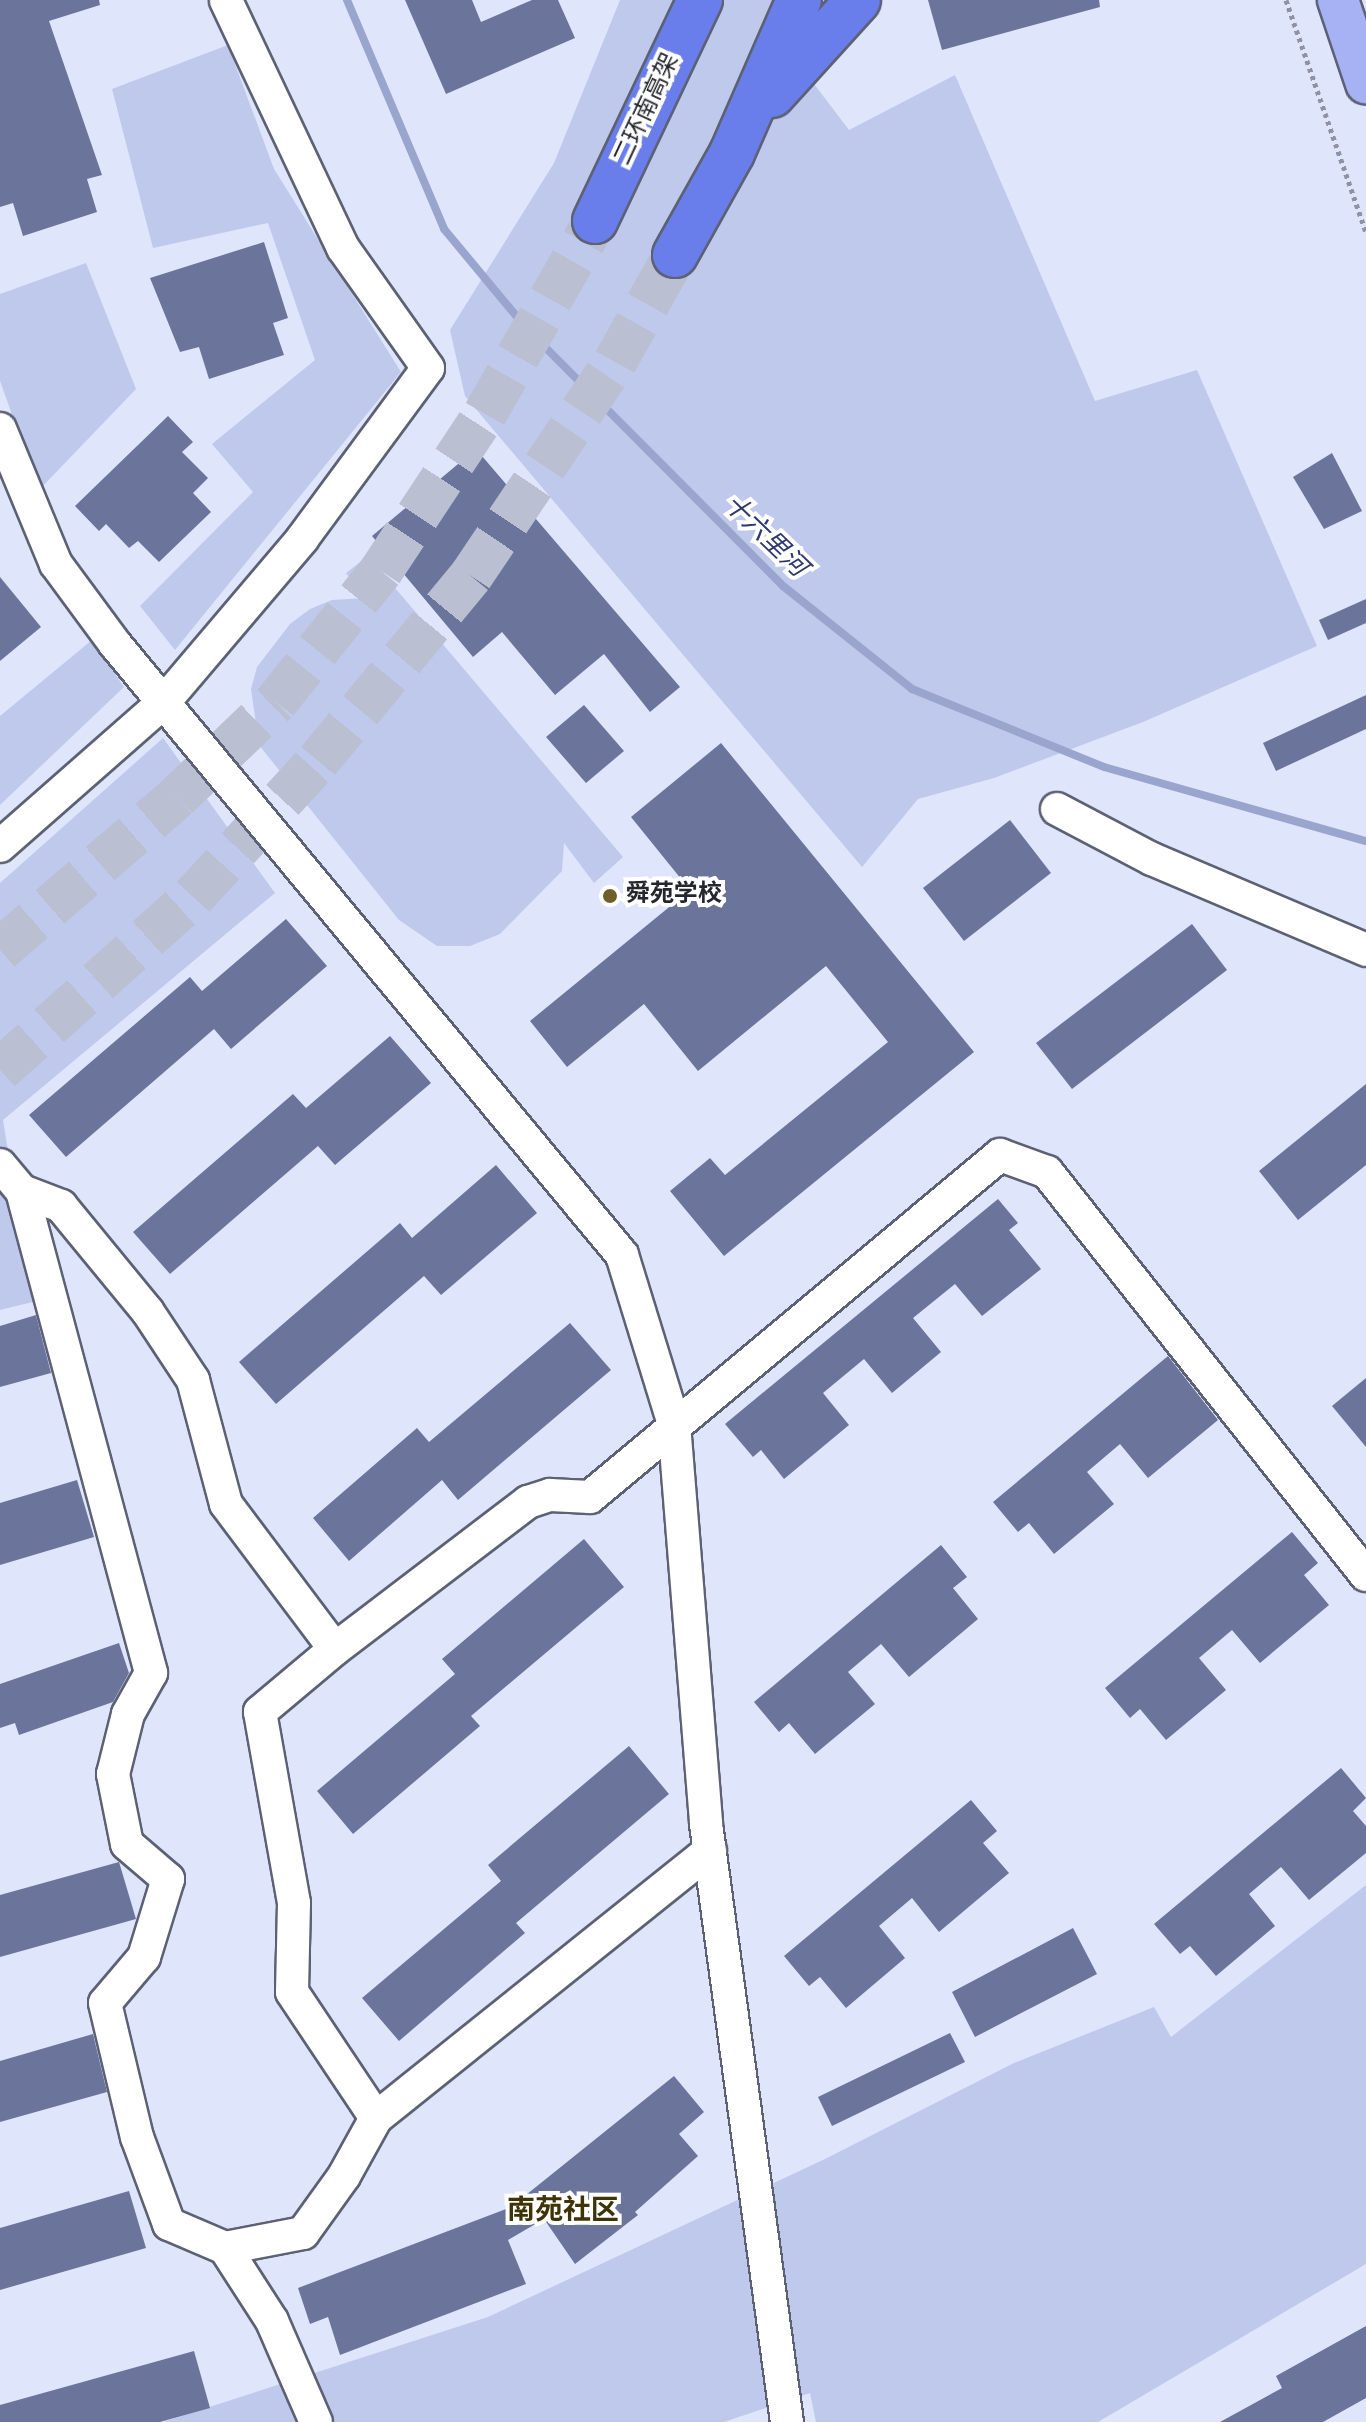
<!DOCTYPE html>
<html>
<head>
<meta charset="utf-8">
<style>
  body { margin:0 }
  #map { position:relative; width:1366px; height:2422px; overflow:hidden; background:#dfe5fb; font-family:Overpass,"Noto Sans SC",sans-serif }
  div>[style] { position:absolute }
  [style*='--x'] { left:calc(var(--x)*1px); top:calc(var(--y)*1px); width:calc(var(--w)*1px); rotate:calc(var(--a)*1deg) }
  .green>* { inset:0; background:#bfc9eb }
  .stream>* { height:8px; margin:-4px; padding:0 4px; transform-origin:4px; border-radius:4px; background:#9aa5ce }
  .building>* { inset:0; background:#6b759b }
  .highway-tunnel>* { height:44px; margin-top:-22px; transform-origin:0; background:repeating-linear-gradient(90deg,#babfd2 0 44px,transparent 0 66px) }
  .path>* { height:5px; margin-top:-2.5px; transform-origin:0; background:repeating-linear-gradient(90deg,#8e92a2 0 4px,transparent 0 8px) }
  .roads { filter:drop-shadow(2px 0 #5c6173) drop-shadow(-2px 0 #5c6173) drop-shadow(0 2px #5c6173) drop-shadow(0 -2px #5c6173) }
  .minor>* { height:32px; margin:-16px; padding:0 16px; transform-origin:16px; border-radius:16px; background:#fff }
  .major>* { height:40px; margin:-20px; padding:0 20px; transform-origin:20px; border-radius:20px; background:#a6b2f3 }
  .highway>* { height:44px; margin:-22px; padding:0 22px; transform-origin:22px; border-radius:22px; background:#6a7eeb }
  .dots>* { width:22px; height:22px; translate:-50% -50%; box-sizing:border-box; border:4px solid #fff; border-radius:50% }
  span { translate:-50% -50%; white-space:nowrap; text-align:center; line-height:1.15; -webkit-text-stroke:8px #fff; paint-order:stroke }
  .street-label { font-size:24px; color:#25272f }
  .poi-label { font-size:24px; color:#25272f; font-weight:700 }
  .left { translate:0 -50%; text-align:left }
  .water-label { font-size:26px; color:#2e386c; font-style:italic }
  .quarter-label { font-size:28px; color:#3f3308; font-weight:700 }
</style>
</head>
<body>
<div id="map">
  <div class="green">
    <div style="clip-path:polygon(620px 0,845px 0,808px 76px,849px 130px,955px 75px,1095px 401px,1197px 370px,1317px 646px,1143px 722px,994px 778px,918px 799px,862px 867px,465px 396px,450px 330px,554px 163px)"></div>
    <div style="clip-path:polygon(228px 45px,274px 169px,401px 372px,175px 650px,140px 606px,253px 492px,212px 444px,315px 360px,268px 223px,153px 248px,112px 89px)"></div>
    <div style="clip-path:polygon(86px 263px,136px 389px,39px 490px,0 381px,0 294px)"></div>
    <div style="clip-path:polygon(368px 556px,623px 857px,594px 883px,564px 843px,562px 871px,500px 934px,470px 946px,437px 946px,399px 920px,259px 745px,251px 689px,257px 667px,290px 624px,310px 609px,332px 600px,365px 598px,346px 573px)"></div>
    <div style="clip-path:polygon(92px 640px,124px 687px,0 805px,0 716px)"></div>
    <div style="clip-path:polygon(163px 738px,275px 893px,3px 1120px,16px 1202px,41px 1300px,0 1310px,0 883px)"></div>
    <div style="clip-path:polygon(1366px 1885px,1366px 2264px,1098px 2422px,816px 2422px,810px 2393px,724px 2422px,163px 2422px,488px 2317px,825px 2159px,1014px 2063px,1154px 2007px,1171px 2037px)"></div>
  </div>
  <div class="stream">
    <div style="--x:347;--y:0;--w:249;--a:67"></div>
    <div style="--x:444;--y:229;--w:130;--a:50.3"></div>
    <div style="--x:527;--y:329;--w:363;--a:45.1"></div>
    <div style="--x:783;--y:586;--w:165;--a:38.6"></div>
    <div style="--x:912;--y:689;--w:207;--a:22.1"></div>
    <div style="--x:1104;--y:767;--w:272;--a:15.8"></div>
  </div>
  <div class="building">
    <div style="clip-path:polygon(0 0,99px 0,100px 5px,49px 21px,102px 175px,87px 179px,97px 212px,23px 236px,13px 203px,0 207px)"></div>
    <div style="clip-path:polygon(405px 0,472px 0,481px 22px,532px 0,558px 0,575px 38px,446px 94px)"></div>
    <div style="clip-path:polygon(928px 0,1099px 0,1100px 7px,942px 50px)"></div>
    <div style="clip-path:polygon(264px 242px,288px 318px,273px 323px,284px 355px,209px 379px,199px 347px,180px 352px,150px 278px)"></div>
    <div style="clip-path:polygon(168px 416px,193px 442px,182px 452px,208px 478px,193px 493px,211px 512px,159px 562px,138px 541px,129px 548px,106px 524px,99px 531px,75px 506px)"></div>
    <div style="clip-path:polygon(476px 449px,680px 687px,650px 712px,604px 654px,555px 695px,502px 632px,473px 657px,372px 536px)"></div>
    <div style="clip-path:polygon(1332px 453px,1362px 511px,1324px 529px,1293px 477px)"></div>
    <div style="clip-path:polygon(0 577px,41px 627px,0 661px)"></div>
    <div style="clip-path:polygon(1366px 599px,1366px 623px,1328px 640px,1319px 620px)"></div>
    <div style="clip-path:polygon(1366px 695px,1366px 729px,1276px 771px,1263px 743px)"></div>
    <div style="clip-path:polygon(584px 705px,624px 751px,586px 783px,546px 737px)"></div>
    <div style="clip-path:polygon(721px 743px,974px 1052px,724px 1256px,670px 1191px,710px 1158px,725px 1175px,888px 1042px,826px 966px,698px 1071px,644px 1004px,567px 1067px,530px 1021px,690px 890px,631px 817px)"></div>
    <div style="clip-path:polygon(1010px 820px,1051px 873px,964px 941px,923px 888px)"></div>
    <div style="clip-path:polygon(286px 919px,327px 966px,231px 1049px,214px 1029px,66px 1157px,29px 1115px,190px 977px,202px 991px)"></div>
    <div style="clip-path:polygon(1192px 924px,1227px 970px,1072px 1089px,1036px 1043px)"></div>
    <div style="clip-path:polygon(390px 1036px,431px 1083px,335px 1165px,318px 1146px,170px 1274px,133px 1232px,293px 1094px,306px 1108px)"></div>
    <div style="clip-path:polygon(1366px 1084px,1366px 1165px,1298px 1220px,1259px 1171px)"></div>
    <div style="clip-path:polygon(496px 1165px,537px 1213px,441px 1295px,424px 1276px,276px 1404px,239px 1362px,400px 1223px,412px 1238px)"></div>
    <div style="clip-path:polygon(998px 1199px,1018px 1223px,1009px 1230px,1041px 1269px,982px 1316px,955px 1284px,913px 1318px,941px 1352px,892px 1393px,864px 1359px,823px 1393px,849px 1425px,784px 1479px,761px 1450px,753px 1457px,725px 1424px)"></div>
    <div style="clip-path:polygon(36px 1315px,51px 1373px,0 1387px,0 1326px)"></div>
    <div style="clip-path:polygon(570px 1323px,611px 1370px,458px 1500px,442px 1480px,349px 1561px,313px 1518px,417px 1428px,429px 1442px)"></div>
    <div style="clip-path:polygon(1168px 1356px,1218px 1420px,1148px 1478px,1120px 1444px,1087px 1472px,1114px 1504px,1054px 1554px,1029px 1523px,1018px 1532px,993px 1502px)"></div>
    <div style="clip-path:polygon(1366px 1378px,1366px 1447px,1332px 1406px)"></div>
    <div style="clip-path:polygon(77px 1480px,94px 1537px,0 1565px,0 1503px)"></div>
    <div style="clip-path:polygon(1292px 1532px,1318px 1563px,1304px 1575px,1329px 1605px,1260px 1663px,1232px 1630px,1199px 1658px,1226px 1690px,1166px 1740px,1140px 1709px,1130px 1718px,1105px 1688px)"></div>
    <div style="clip-path:polygon(584px 1539px,624px 1587px,471px 1716px,480px 1726px,353px 1834px,317px 1791px,455px 1674px,442px 1659px)"></div>
    <div style="clip-path:polygon(941px 1545px,967px 1577px,953px 1588px,978px 1619px,909px 1677px,881px 1644px,848px 1672px,875px 1704px,815px 1754px,789px 1723px,779px 1732px,754px 1702px)"></div>
    <div style="clip-path:polygon(119px 1643px,129px 1673px,113px 1702px,19px 1735px,15px 1723px,0 1728px,0 1684px)"></div>
    <div style="clip-path:polygon(629px 1746px,669px 1794px,516px 1923px,525px 1933px,399px 2041px,362px 1998px,501px 1881px,488px 1865px)"></div>
    <div style="clip-path:polygon(1341px 1768px,1366px 1798px,1353px 1811px,1366px 1826px,1366px 1853px,1309px 1900px,1281px 1867px,1249px 1894px,1275px 1926px,1216px 1976px,1190px 1946px,1180px 1954px,1154px 1924px)"></div>
    <div style="clip-path:polygon(971px 1800px,997px 1831px,983px 1843px,1009px 1873px,939px 1932px,912px 1898px,879px 1926px,905px 1958px,846px 2008px,820px 1977px,809px 1986px,784px 1956px)"></div>
    <div style="clip-path:polygon(119px 1862px,136px 1919px,0 1957px,0 1895px)"></div>
    <div style="clip-path:polygon(1073px 1928px,1097px 1974px,975px 2037px,952px 1992px)"></div>
    <div style="clip-path:polygon(950px 2033px,965px 2062px,832px 2126px,818px 2097px)"></div>
    <div style="clip-path:polygon(93px 2034px,107px 2092px,0 2122px,0 2061px)"></div>
    <div style="clip-path:polygon(674px 2076px,704px 2112px,679px 2134px,698px 2156px,635px 2212px,638px 2215px,575px 2264px,544px 2219px,508px 2240px,526px 2284px,340px 2355px,328px 2317px,310px 2324px,298px 2288px,511px 2207px)"></div>
    <div style="clip-path:polygon(129px 2191px,146px 2248px,0 2290px,0 2228px)"></div>
    <div style="clip-path:polygon(1366px 2326px,1366px 2398px,1323px 2422px,1220px 2422px,1282px 2388px,1276px 2376px)"></div>
    <div style="clip-path:polygon(194px 2351px,210px 2408px,160px 2422px,0 2422px,0 2405px)"></div>
  </div>
  <div class="highway-tunnel">
    <div style="--x:0;--y:950;--w:234;--a:-40.8"></div>
    <div style="--x:177;--y:797;--w:137;--a:-43.8"></div>
    <div style="--x:276;--y:702;--w:168;--a:-51.3"></div>
    <div style="--x:381;--y:571;--w:188;--a:-56.5"></div>
    <div style="--x:485;--y:414;--w:222;--a:-60.3"></div>
    <div style="--x:0;--y:1070;--w:259;--a:-41.9"></div>
    <div style="--x:193;--y:897;--w:185;--a:-47.4"></div>
    <div style="--x:318;--y:761;--w:240;--a:-50.4"></div>
    <div style="--x:471;--y:576;--w:258;--a:-56.1"></div>
    <div style="--x:615;--y:362;--w:123;--a:-60.7"></div>
  </div>
  <div class="path">
    <div style="--x:1286;--y:0;--w:245;--a:71"></div>
  </div>
  <div class="roads">
    <div class="minor">
      <div style="--x:0;--y:429;--w:146;--a:67.5"></div>
      <div style="--x:56;--y:564;--w:99;--a:53.6"></div>
      <div style="--x:115;--y:644;--w:794;--a:50.31"></div>
      <div style="--x:622;--y:1255;--w:177;--a:72.9"></div>
      <div style="--x:674;--y:1424;--w:401;--a:85.4"></div>
      <div style="--x:706;--y:1824;--w:603;--a:82.29"></div>
      <div style="--x:1057;--y:809;--w:107;--a:27.8"></div>
      <div style="--x:1152;--y:859;--w:233;--a:23"></div>
      <div style="--x:0;--y:846;--w:218;--a:-41.3"></div>
      <div style="--x:164;--y:702;--w:214;--a:-49.7"></div>
      <div style="--x:302;--y:539;--w:212;--a:-53.6"></div>
      <div style="--x:428;--y:368;--w:147;--a:-125.3"></div>
      <div style="--x:343;--y:248;--w:274;--a:-115.3"></div>
      <div style="--x:0;--y:1165;--w:34;--a:50"></div>
      <div style="--x:22;--y:1191;--w:499;--a:75"></div>
      <div style="--x:151;--y:1673;--w:47;--a:119.3"></div>
      <div style="--x:128;--y:1714;--w:62;--a:104"></div>
      <div style="--x:113;--y:1774;--w:71;--a:78.7"></div>
      <div style="--x:127;--y:1844;--w:54;--a:40.5"></div>
      <div style="--x:168;--y:1879;--w:82;--a:107.1"></div>
      <div style="--x:144;--y:1957;--w:60;--a:130.3"></div>
      <div style="--x:105;--y:2003;--w:138;--a:76.6"></div>
      <div style="--x:137;--y:2137;--w:93;--a:69.8"></div>
      <div style="--x:169;--y:2224;--w:61;--a:23.2"></div>
      <div style="--x:225;--y:2248;--w:87;--a:57.2"></div>
      <div style="--x:272;--y:2321;--w:110;--a:66.5"></div>
      <div style="--x:22;--y:1191;--w:42;--a:21"></div>
      <div style="--x:61;--y:1206;--w:137;--a:50.6"></div>
      <div style="--x:148;--y:1312;--w:82;--a:56.5"></div>
      <div style="--x:193;--y:1380;--w:128;--a:75.1"></div>
      <div style="--x:226;--y:1504;--w:181;--a:53.1"></div>
      <div style="--x:335;--y:1649;--w:98;--a:140"></div>
      <div style="--x:260;--y:1712;--w:194;--a:79.9"></div>
      <div style="--x:294;--y:1903;--w:89;--a:91.3"></div>
      <div style="--x:292;--y:1992;--w:151;--a:56.3"></div>
      <div style="--x:376;--y:2118;--w:66;--a:118.9"></div>
      <div style="--x:344;--y:2176;--w:70;--a:125.7"></div>
      <div style="--x:303;--y:2233;--w:79;--a:169.1"></div>
      <div style="--x:335;--y:1649;--w:243;--a:-37.3"></div>
      <div style="--x:528;--y:1502;--w:23;--a:-18"></div>
      <div style="--x:550;--y:1495;--w:40;--a:2.9"></div>
      <div style="--x:590;--y:1497;--w:534;--a:-39.83"></div>
      <div style="--x:1000;--y:1155;--w:50;--a:19.9"></div>
      <div style="--x:1047;--y:1172;--w:514;--a:51.64"></div>
      <div style="--x:376;--y:2118;--w:428;--a:-38.7"></div>
    </div>
    <div class="major">
      <div style="--x:1338;--y:0;--w:88;--a:71.4"></div>
    </div>
    <div class="highway">
      <div style="--x:772;--y:95;--w:128;--a:-47.8"></div>
      <div style="--x:595;--y:221;--w:245;--a:-64.6"></div>
      <div style="--x:675;--y:255;--w:117;--a:-60.8"></div>
      <div style="--x:732;--y:153;--w:167;--a:-66.4"></div>
    </div>
  </div>
  <div class="dots">
    <div style="left:610px;top:896px;background:#6e5f2d"></div>
  </div>
  <div class="street-label">
    <span style="left:648px;top:110px;rotate:-65deg">二环南高架</span>
  </div>
  <div class="poi-label">
    <span class="left" style="left:626px;top:896px">舜苑学校</span>
  </div>
  <div class="water-label">
    <span style="left:764px;top:537px;rotate:44deg">十六里河</span>
  </div>
  <div class="quarter-label">
    <span style="left:563px;top:2212px">南苑社区</span>
  </div>
</div>
</body>
</html>
